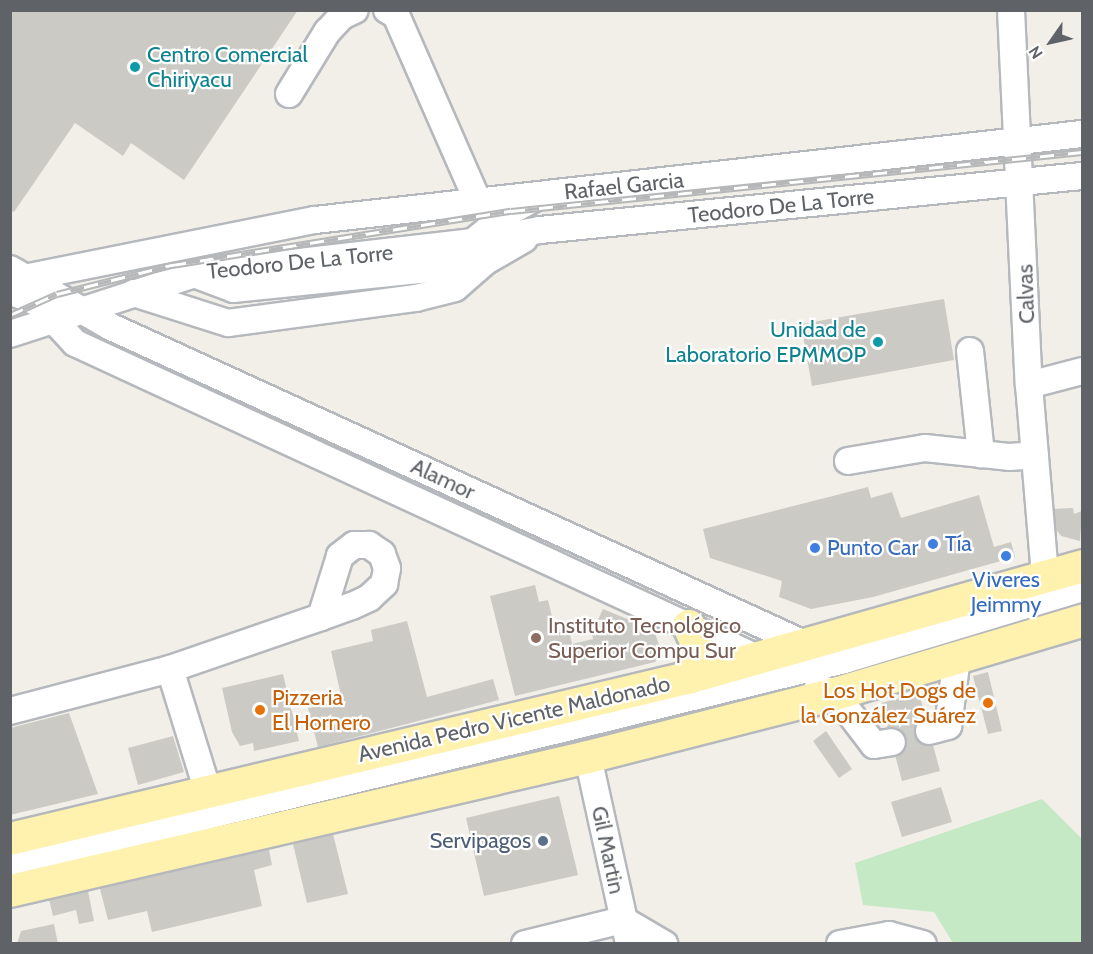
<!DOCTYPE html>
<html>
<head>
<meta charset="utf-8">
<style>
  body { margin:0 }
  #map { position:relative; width:1093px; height:954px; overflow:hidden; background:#f1efe8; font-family:Cabin,sans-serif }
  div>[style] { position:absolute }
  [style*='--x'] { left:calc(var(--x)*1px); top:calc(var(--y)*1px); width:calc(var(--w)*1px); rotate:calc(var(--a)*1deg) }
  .green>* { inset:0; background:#c5e8c5 }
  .building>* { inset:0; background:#cccac5 }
  .minor-tunnel>* { height:26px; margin-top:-13px; transform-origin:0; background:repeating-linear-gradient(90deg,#ccccc8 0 26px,transparent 0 39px) }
  .roads { filter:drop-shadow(2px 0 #b5b8bc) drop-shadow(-2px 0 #b5b8bc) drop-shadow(0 2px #b5b8bc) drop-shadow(0 -2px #b5b8bc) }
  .minor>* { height:26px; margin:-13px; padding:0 13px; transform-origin:13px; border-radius:13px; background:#fff }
  .major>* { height:32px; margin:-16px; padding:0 16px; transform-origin:16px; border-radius:16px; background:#fff2af }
  .rail>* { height:7px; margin-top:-3.5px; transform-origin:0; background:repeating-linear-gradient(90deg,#fff 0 14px,#b6b7b8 0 28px); box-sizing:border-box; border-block:2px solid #b6b7b8 }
  .dots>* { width:16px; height:16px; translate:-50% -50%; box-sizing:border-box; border:3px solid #fff; border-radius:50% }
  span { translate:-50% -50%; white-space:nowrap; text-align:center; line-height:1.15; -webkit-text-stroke:4.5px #fff; paint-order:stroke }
  .culture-label { font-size:22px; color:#0d838f }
  .left { translate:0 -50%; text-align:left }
  .right { translate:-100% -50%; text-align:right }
  .street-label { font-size:22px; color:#5f6368 }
  .shop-label { font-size:22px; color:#366cbe }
  .education-label { font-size:22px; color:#785e54 }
  .food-label { font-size:22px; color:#c56008 }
  .service-label { font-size:22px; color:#4e5e75 }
  .frame { position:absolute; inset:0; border:12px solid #5f6368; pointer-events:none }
  .north { position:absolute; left:1021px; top:12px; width:60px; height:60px; -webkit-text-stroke:4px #fff; paint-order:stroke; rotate:236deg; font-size:16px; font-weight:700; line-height:24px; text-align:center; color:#5f6368 }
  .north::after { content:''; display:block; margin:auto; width:21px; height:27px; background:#5f6368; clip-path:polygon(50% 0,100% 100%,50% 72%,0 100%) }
</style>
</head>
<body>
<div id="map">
  <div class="green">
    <div style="clip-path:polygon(1042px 799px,1082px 839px,1082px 943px,953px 943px,934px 912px,863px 905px,855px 863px)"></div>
  </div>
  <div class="building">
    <div style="clip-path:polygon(10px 10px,298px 10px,184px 180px,131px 143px,123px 156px,75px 123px,14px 212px,10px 210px)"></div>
    <div style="clip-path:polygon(944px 299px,954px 360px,812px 386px,801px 324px)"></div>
    <div style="clip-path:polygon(868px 487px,871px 498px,892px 492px,901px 518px,979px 495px,994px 547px,1011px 542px,1015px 557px,873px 597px,811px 609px,779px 597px,782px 581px,710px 558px,703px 529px)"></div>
    <div style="clip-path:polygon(1073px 508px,1074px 514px,1082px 511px,1080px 541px,1061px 536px,1053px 525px,1052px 509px)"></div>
    <div style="clip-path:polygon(535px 585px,539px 602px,548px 600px,556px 633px,569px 629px,572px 644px,593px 639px,592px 633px,603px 609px,654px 630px,660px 648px,659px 658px,655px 662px,515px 696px,490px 596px)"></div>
    <div style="clip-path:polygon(407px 621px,427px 697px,493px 679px,499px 700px,318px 747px,308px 708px,342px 700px,331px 651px,373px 641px,371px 630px)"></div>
    <div style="clip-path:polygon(988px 672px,1002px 731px,988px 734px,973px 676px)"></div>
    <div style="clip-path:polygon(283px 674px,299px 741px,254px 751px,253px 743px,240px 746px,232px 732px,222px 688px)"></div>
    <div style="clip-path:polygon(919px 693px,940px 771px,902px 781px,881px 703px)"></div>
    <div style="clip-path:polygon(69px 713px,98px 794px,10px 815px,10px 728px)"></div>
    <div style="clip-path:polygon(826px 731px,852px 769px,839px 778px,813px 741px)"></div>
    <div style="clip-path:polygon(173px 736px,184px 772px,138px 785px,128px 748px)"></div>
    <div style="clip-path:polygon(941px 787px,952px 822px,902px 837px,891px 802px)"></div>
    <div style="clip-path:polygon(559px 796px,578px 875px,484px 896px,466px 818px)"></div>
    <div style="clip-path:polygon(333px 834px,348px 894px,307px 903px,293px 844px)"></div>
    <div style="clip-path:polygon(268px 845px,272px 865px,254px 870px,262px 906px,152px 932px,147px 911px,108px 920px,99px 885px)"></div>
    <div style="clip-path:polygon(88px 891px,94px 921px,79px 924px,76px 910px,53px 916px,49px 899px)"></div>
    <div style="clip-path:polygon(54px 924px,58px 944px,17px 944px,21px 931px)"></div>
  </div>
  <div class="minor-tunnel">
    <div style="--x:892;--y:742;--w:39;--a:-17"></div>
  </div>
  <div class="roads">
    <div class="minor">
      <div style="--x:387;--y:10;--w:10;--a:29"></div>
      <div style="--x:396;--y:15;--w:204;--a:66.3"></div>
      <div style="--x:1011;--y:10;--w:375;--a:87.3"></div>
      <div style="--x:1029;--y:385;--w:193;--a:85.2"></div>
      <div style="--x:289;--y:94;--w:73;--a:-58.5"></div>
      <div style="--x:327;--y:32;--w:22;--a:-47"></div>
      <div style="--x:342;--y:16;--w:14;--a:-25"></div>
      <div style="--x:10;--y:269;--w:114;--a:29.9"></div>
      <div style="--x:109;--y:326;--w:776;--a:24.58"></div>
      <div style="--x:197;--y:275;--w:39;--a:21"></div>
      <div style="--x:233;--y:289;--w:209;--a:-5.8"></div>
      <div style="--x:441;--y:268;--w:90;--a:-39.2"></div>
      <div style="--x:511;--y:211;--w:25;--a:-29"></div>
      <div style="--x:29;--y:277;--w:292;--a:-11.3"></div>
      <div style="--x:315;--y:220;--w:772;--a:-6.4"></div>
      <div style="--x:10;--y:291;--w:30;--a:23"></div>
      <div style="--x:38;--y:303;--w:54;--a:47.2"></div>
      <div style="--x:75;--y:343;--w:761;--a:24.78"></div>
      <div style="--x:134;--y:293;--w:99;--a:17.7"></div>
      <div style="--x:228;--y:323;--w:190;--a:-7.6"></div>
      <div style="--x:416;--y:298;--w:40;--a:-14.4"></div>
      <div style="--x:455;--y:288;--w:41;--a:-41.1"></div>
      <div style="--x:486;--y:261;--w:44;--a:-30.1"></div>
      <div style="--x:10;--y:334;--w:194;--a:-18"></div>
      <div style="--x:195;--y:274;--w:280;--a:-6.6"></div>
      <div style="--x:473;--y:242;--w:68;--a:-10.2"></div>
      <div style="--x:540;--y:230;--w:545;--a:-5.69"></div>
      <div style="--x:970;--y:351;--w:104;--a:83.9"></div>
      <div style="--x:1029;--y:385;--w:55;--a:-14.8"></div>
      <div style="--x:848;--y:461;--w:78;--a:-9.6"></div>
      <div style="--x:925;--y:448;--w:84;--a:6.1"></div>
      <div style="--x:1009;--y:457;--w:26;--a:-4"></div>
      <div style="--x:170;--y:669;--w:160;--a:-19"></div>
      <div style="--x:321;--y:617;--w:33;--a:-20"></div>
      <div style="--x:352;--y:606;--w:19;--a:-25"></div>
      <div style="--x:369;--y:598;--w:21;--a:-43"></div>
      <div style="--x:384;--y:584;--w:16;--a:-79"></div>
      <div style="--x:387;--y:568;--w:15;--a:-110"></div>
      <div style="--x:382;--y:554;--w:16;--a:-145"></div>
      <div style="--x:369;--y:545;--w:15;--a:180"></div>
      <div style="--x:354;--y:545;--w:18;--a:142"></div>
      <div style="--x:340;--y:556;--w:64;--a:107.3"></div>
      <div style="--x:818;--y:687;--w:18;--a:22"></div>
      <div style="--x:835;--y:694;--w:64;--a:52.6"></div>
      <div style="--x:874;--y:745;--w:18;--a:-9"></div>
      <div style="--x:10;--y:711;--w:165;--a:-14.7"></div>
      <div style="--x:170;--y:669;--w:129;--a:72.8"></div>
      <div style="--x:929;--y:731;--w:20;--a:-15"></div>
      <div style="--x:948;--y:726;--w:69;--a:-82.5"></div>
      <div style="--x:588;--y:757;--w:191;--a:77.6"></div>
      <div style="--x:10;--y:864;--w:859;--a:-13.74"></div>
      <div style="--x:844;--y:660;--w:249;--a:-16.8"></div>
      <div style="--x:525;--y:944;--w:101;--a:-13.8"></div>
      <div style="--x:623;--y:920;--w:48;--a:30.3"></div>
      <div style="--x:840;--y:944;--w:50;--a:-10.4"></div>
      <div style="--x:889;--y:935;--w:35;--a:15"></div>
    </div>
    <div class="major">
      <div style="--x:689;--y:626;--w:17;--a:66"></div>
      <div style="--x:696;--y:642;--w:18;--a:87"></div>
      <div style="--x:697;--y:660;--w:18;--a:109"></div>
      <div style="--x:10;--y:839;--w:700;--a:-13.38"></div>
      <div style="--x:691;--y:677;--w:406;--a:-15.8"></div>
      <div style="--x:10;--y:891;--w:593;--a:-13.05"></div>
      <div style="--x:588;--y:757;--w:255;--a:-14.3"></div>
      <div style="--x:835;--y:694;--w:258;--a:-16.5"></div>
    </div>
  </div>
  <div class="rail">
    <div style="--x:10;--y:315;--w:51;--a:-24.1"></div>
    <div style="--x:57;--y:294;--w:119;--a:-14.2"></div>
    <div style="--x:172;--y:265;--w:343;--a:-9.1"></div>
    <div style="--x:511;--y:211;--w:574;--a:-5.9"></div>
  </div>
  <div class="dots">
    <div style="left:135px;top:67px;background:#0f9aa8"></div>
    <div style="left:878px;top:342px;background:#0f9aa8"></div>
    <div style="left:933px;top:544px;background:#3f7fe0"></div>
    <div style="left:815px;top:548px;background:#3f7fe0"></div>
    <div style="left:1006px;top:556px;background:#3f7fe0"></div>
    <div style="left:536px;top:638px;background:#8d6e63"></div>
    <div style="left:988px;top:703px;background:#e8710a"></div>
    <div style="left:260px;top:710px;background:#e8710a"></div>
    <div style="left:543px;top:841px;background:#5c6f8a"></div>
  </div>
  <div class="culture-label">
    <span class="left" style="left:147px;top:67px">Centro Comercial<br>Chiriyacu</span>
    <span class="right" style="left:866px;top:342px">Unidad de<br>Laboratorio EPMMOP</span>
  </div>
  <div class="street-label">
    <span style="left:624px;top:186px;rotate:-6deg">Rafael Garcia</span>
    <span style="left:781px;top:206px;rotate:-6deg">Teodoro De La Torre</span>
    <span style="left:300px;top:262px;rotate:-6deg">Teodoro De La Torre</span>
    <span style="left:1026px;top:294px;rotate:-92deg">Calvas</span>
    <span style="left:443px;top:479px;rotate:25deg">Alamor</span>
    <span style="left:514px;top:719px;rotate:-13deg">Avenida Pedro Vicente Maldonado</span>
    <span style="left:608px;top:850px;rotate:78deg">Gil Martin</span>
  </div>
  <div class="shop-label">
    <span class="left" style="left:945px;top:544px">Tía</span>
    <span class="left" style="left:827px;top:548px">Punto Car</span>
    <span style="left:1006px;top:592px">Viveres<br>Jeimmy</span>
  </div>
  <div class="education-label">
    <span class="left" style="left:548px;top:638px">Instituto Tecnológico<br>Superior Compu Sur</span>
  </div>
  <div class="food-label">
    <span class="right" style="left:976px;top:703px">Los Hot Dogs de<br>la González Suárez</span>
    <span class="left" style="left:272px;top:710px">Pizzeria<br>El Hornero</span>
  </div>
  <div class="service-label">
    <span class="right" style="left:531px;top:841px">Servipagos</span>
  </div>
  <div class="frame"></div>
  <div class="north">N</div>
</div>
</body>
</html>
